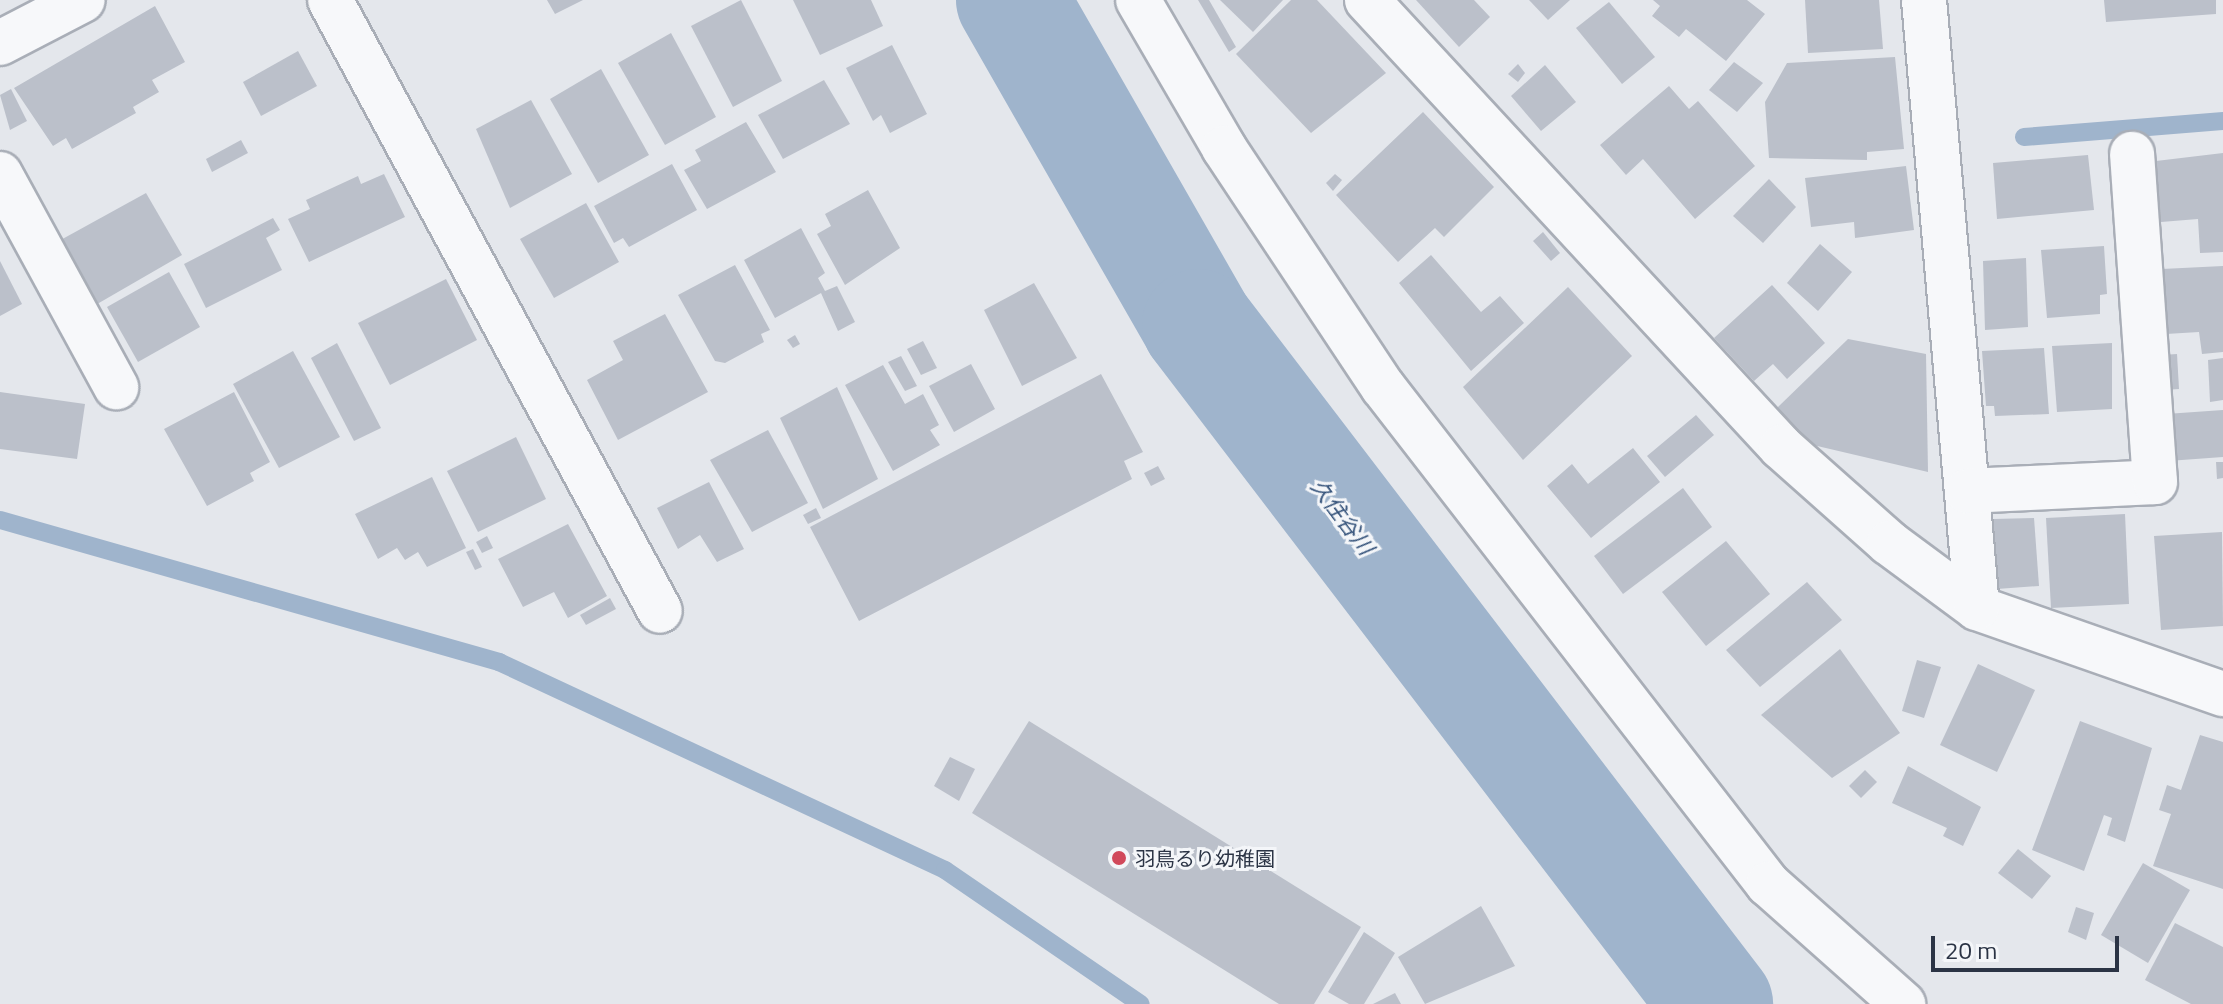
<!DOCTYPE html>
<html>
<head>
<meta charset="utf-8">
<style>
  body { margin:0 }
  #map { position:relative; width:2223px; height:1004px; overflow:hidden; background:#e4e7ec; font-family:"Titillium Web","Noto Sans JP",sans-serif }
  div>[style] { position:absolute }
  [style*='--x'] { left:calc(var(--x)*1px); top:calc(var(--y)*1px); width:calc(var(--w)*1px); rotate:calc(var(--a)*1deg) }
  .stream>* { height:18px; margin:-9px; padding:0 9px; transform-origin:9px; border-radius:9px; background:#9fb4cc }
  .river>* { height:112px; margin:-56px; padding:0 56px; transform-origin:56px; border-radius:56px; background:#9fb4cc }
  .building>* { inset:0; background:#bbc0ca }
  .roads { filter:drop-shadow(2px 0 #a9aeb7) drop-shadow(-2px 0 #a9aeb7) drop-shadow(0 2px #a9aeb7) drop-shadow(0 -2px #a9aeb7) }
  .minor>* { height:44px; margin:-22px; padding:0 22px; transform-origin:22px; border-radius:22px; background:#f7f8fa }
  .dots>* { width:22px; height:22px; translate:-50% -50%; box-sizing:border-box; border:4px solid #f4f6f9; border-radius:50% }
  span { translate:-50% -50%; white-space:nowrap; text-align:center; line-height:1.15; -webkit-text-stroke:6px #f4f6f9; paint-order:stroke }
  .poi-label { font-size:20px; color:#2b3445 }
  .left { translate:0 -50%; text-align:left }
  .water-label { font-size:22px; color:#34527a; font-style:italic }
  .scale { position:absolute; left:1931px; top:936px; width:188px; height:36px; box-sizing:border-box; border:4px solid #2b3445; border-top:0; padding-left:10px; font-size:24px; line-height:28px; white-space:nowrap; color:#2b3445; -webkit-text-stroke:6px #f4f6f9; paint-order:stroke }
</style>
</head>
<body>
<div id="map">
  <div class="stream">
    <div style="--x:2024;--y:137;--w:200;--a:-4.6"></div>
    <div style="--x:0;--y:520;--w:519;--a:15.88"></div>
    <div style="--x:499;--y:662;--w:492;--a:25"></div>
    <div style="--x:945;--y:870;--w:237;--a:34.4"></div>
  </div>
  <div class="river">
    <div style="--x:1012;--y:0;--w:374;--a:60.2"></div>
    <div style="--x:1198;--y:325;--w:855;--a:52.61"></div>
  </div>
  <div class="building">
    <div style="clip-path:polygon(547px 0,583px 0,555px 14px)"></div>
    <div style="clip-path:polygon(741px 0,782px 81px,733px 107px,691px 26px)"></div>
    <div style="clip-path:polygon(793px 0,871px 0,883px 26px,820px 55px)"></div>
    <div style="clip-path:polygon(1198px 0,1209px 0,1236px 47px,1229px 52px)"></div>
    <div style="clip-path:polygon(1220px 0,1283px 0,1253px 32px)"></div>
    <div style="clip-path:polygon(1291px 0,1317px 0,1386px 73px,1311px 133px,1236px 54px)"></div>
    <div style="clip-path:polygon(1416px 0,1474px 0,1490px 17px,1459px 47px)"></div>
    <div style="clip-path:polygon(1529px 0,1570px 0,1548px 20px)"></div>
    <div style="clip-path:polygon(1653px 0,1747px 0,1765px 14px,1726px 61px,1686px 29px,1679px 37px,1652px 16px,1660px 6px)"></div>
    <div style="clip-path:polygon(1805px 0,1879px 0,1883px 49px,1808px 53px)"></div>
    <div style="clip-path:polygon(2104px 0,2216px 0,2216px 14px,2106px 22px)"></div>
    <div style="clip-path:polygon(1609px 2px,1655px 57px,1622px 84px,1576px 28px)"></div>
    <div style="clip-path:polygon(155px 6px,185px 62px,152px 80px,159px 92px,133px 107px,136px 113px,72px 149px,66px 138px,53px 146px,14px 88px)"></div>
    <div style="clip-path:polygon(671px 33px,716px 117px,665px 145px,618px 63px)"></div>
    <div style="clip-path:polygon(892px 45px,927px 114px,890px 133px,881px 115px,873px 121px,846px 68px)"></div>
    <div style="clip-path:polygon(298px 51px,317px 86px,261px 116px,243px 82px)"></div>
    <div style="clip-path:polygon(1895px 57px,1904px 149px,1867px 152px,1867px 160px,1769px 158px,1765px 102px,1787px 63px)"></div>
    <div style="clip-path:polygon(1734px 62px,1763px 83px,1737px 112px,1709px 90px)"></div>
    <div style="clip-path:polygon(1518px 64px,1525px 73px,1518px 82px,1508px 74px)"></div>
    <div style="clip-path:polygon(1545px 65px,1576px 102px,1541px 131px,1511px 96px)"></div>
    <div style="clip-path:polygon(601px 69px,649px 155px,598px 183px,550px 99px)"></div>
    <div style="clip-path:polygon(824px 80px,850px 124px,783px 159px,758px 115px)"></div>
    <div style="clip-path:polygon(1669px 86px,1689px 109px,1698px 101px,1755px 166px,1695px 219px,1643px 159px,1626px 175px,1600px 145px)"></div>
    <div style="clip-path:polygon(11px 89px,27px 121px,10px 130px,0 95px)"></div>
    <div style="clip-path:polygon(531px 100px,572px 174px,510px 208px,476px 129px)"></div>
    <div style="clip-path:polygon(1423px 112px,1494px 187px,1444px 237px,1435px 228px,1398px 262px,1336px 195px)"></div>
    <div style="clip-path:polygon(746px 122px,776px 172px,707px 209px,684px 170px,701px 161px,695px 150px)"></div>
    <div style="clip-path:polygon(241px 140px,248px 153px,212px 172px,206px 159px)"></div>
    <div style="clip-path:polygon(2223px 153px,2223px 252px,2200px 253px,2198px 219px,2161px 222px,2156px 161px)"></div>
    <div style="clip-path:polygon(2088px 155px,2094px 210px,1997px 219px,1993px 163px)"></div>
    <div style="clip-path:polygon(672px 164px,697px 210px,629px 247px,623px 238px,614px 243px,594px 206px)"></div>
    <div style="clip-path:polygon(1906px 166px,1914px 230px,1855px 238px,1854px 222px,1811px 227px,1805px 178px)"></div>
    <div style="clip-path:polygon(384px 174px,405px 217px,309px 262px,288px 219px,310px 209px,306px 200px,358px 176px,361px 184px)"></div>
    <div style="clip-path:polygon(1335px 174px,1342px 180px,1333px 191px,1326px 183px)"></div>
    <div style="clip-path:polygon(1769px 179px,1796px 207px,1763px 243px,1733px 216px)"></div>
    <div style="clip-path:polygon(868px 190px,900px 248px,845px 285px,817px 234px,831px 226px,825px 214px)"></div>
    <div style="clip-path:polygon(146px 193px,182px 255px,92px 307px,57px 242px)"></div>
    <div style="clip-path:polygon(586px 203px,619px 262px,554px 298px,520px 239px)"></div>
    <div style="clip-path:polygon(273px 218px,280px 230px,266px 238px,282px 270px,206px 308px,184px 264px)"></div>
    <div style="clip-path:polygon(801px 228px,825px 273px,818px 278px,825px 291px,837px 286px,855px 322px,838px 331px,821px 293px,775px 318px,744px 260px)"></div>
    <div style="clip-path:polygon(1543px 232px,1560px 253px,1551px 261px,1533px 241px)"></div>
    <div style="clip-path:polygon(1820px 244px,1852px 272px,1818px 311px,1787px 283px)"></div>
    <div style="clip-path:polygon(2104px 246px,2107px 294px,2100px 295px,2100px 314px,2047px 318px,2041px 250px)"></div>
    <div style="clip-path:polygon(1431px 255px,1481px 312px,1500px 296px,1524px 323px,1471px 371px,1399px 283px)"></div>
    <div style="clip-path:polygon(2026px 258px,2028px 327px,1985px 330px,1983px 261px)"></div>
    <div style="clip-path:polygon(0 261px,22px 304px,0 316px)"></div>
    <div style="clip-path:polygon(735px 265px,770px 330px,761px 334px,764px 342px,725px 363px,715px 361px,678px 295px)"></div>
    <div style="clip-path:polygon(2223px 266px,2223px 352px,2202px 354px,2199px 332px,2166px 334px,2162px 269px)"></div>
    <div style="clip-path:polygon(169px 272px,200px 327px,138px 362px,107px 307px)"></div>
    <div style="clip-path:polygon(446px 279px,477px 340px,390px 385px,358px 323px)"></div>
    <div style="clip-path:polygon(1034px 283px,1077px 358px,1022px 386px,984px 310px)"></div>
    <div style="clip-path:polygon(1772px 285px,1825px 343px,1787px 379px,1773px 364px,1754px 381px,1714px 338px)"></div>
    <div style="clip-path:polygon(1568px 287px,1632px 356px,1523px 460px,1463px 387px)"></div>
    <div style="clip-path:polygon(665px 314px,708px 392px,618px 440px,587px 380px,623px 360px,613px 341px)"></div>
    <div style="clip-path:polygon(795px 335px,800px 344px,793px 348px,787px 340px)"></div>
    <div style="clip-path:polygon(1848px 339px,1926px 354px,1928px 472px,1813px 445px,1776px 409px)"></div>
    <div style="clip-path:polygon(923px 341px,937px 368px,921px 375px,907px 349px)"></div>
    <div style="clip-path:polygon(337px 343px,381px 428px,354px 441px,311px 358px)"></div>
    <div style="clip-path:polygon(2112px 343px,2112px 409px,2057px 412px,2052px 346px)"></div>
    <div style="clip-path:polygon(2044px 348px,2049px 414px,1995px 416px,1994px 406px,1986px 406px,1982px 351px)"></div>
    <div style="clip-path:polygon(293px 351px,340px 437px,279px 468px,233px 384px)"></div>
    <div style="clip-path:polygon(2177px 354px,2179px 389px,2164px 390px,2161px 355px)"></div>
    <div style="clip-path:polygon(901px 356px,917px 386px,905px 391px,888px 362px)"></div>
    <div style="clip-path:polygon(2223px 358px,2223px 400px,2210px 402px,2208px 360px)"></div>
    <div style="clip-path:polygon(971px 364px,995px 409px,954px 432px,929px 386px)"></div>
    <div style="clip-path:polygon(883px 365px,905px 404px,923px 394px,939px 425px,930px 430px,940px 445px,893px 471px,845px 385px)"></div>
    <div style="clip-path:polygon(1101px 374px,1143px 452px,1124px 461px,1132px 479px,859px 621px,810px 527px)"></div>
    <div style="clip-path:polygon(837px 387px,878px 479px,823px 509px,780px 418px)"></div>
    <div style="clip-path:polygon(0 392px,85px 404px,77px 459px,0 449px)"></div>
    <div style="clip-path:polygon(234px 392px,270px 462px,250px 473px,254px 481px,207px 506px,164px 429px)"></div>
    <div style="clip-path:polygon(2223px 410px,2223px 457px,2168px 461px,2166px 414px)"></div>
    <div style="clip-path:polygon(1696px 415px,1714px 435px,1665px 477px,1647px 456px)"></div>
    <div style="clip-path:polygon(768px 430px,808px 503px,752px 532px,710px 460px)"></div>
    <div style="clip-path:polygon(516px 437px,546px 499px,478px 532px,447px 471px)"></div>
    <div style="clip-path:polygon(1633px 448px,1660px 482px,1591px 538px,1547px 486px,1572px 464px,1588px 484px)"></div>
    <div style="clip-path:polygon(2216px 462px,2223px 462px,2223px 478px,2217px 479px)"></div>
    <div style="clip-path:polygon(1158px 466px,1165px 479px,1151px 486px,1144px 473px)"></div>
    <div style="clip-path:polygon(432px 477px,466px 548px,427px 567px,418px 552px,405px 560px,397px 548px,378px 559px,355px 514px)"></div>
    <div style="clip-path:polygon(709px 482px,744px 549px,717px 562px,700px 535px,678px 549px,657px 508px)"></div>
    <div style="clip-path:polygon(1683px 488px,1712px 527px,1623px 594px,1594px 556px)"></div>
    <div style="clip-path:polygon(816px 508px,821px 518px,808px 524px,803px 515px)"></div>
    <div style="clip-path:polygon(2125px 514px,2129px 604px,2051px 608px,2046px 518px)"></div>
    <div style="clip-path:polygon(2034px 518px,2039px 586px,1997px 589px,1993px 519px)"></div>
    <div style="clip-path:polygon(568px 524px,607px 596px,568px 618px,554px 592px,523px 607px,498px 559px)"></div>
    <div style="clip-path:polygon(2222px 532px,2223px 626px,2161px 630px,2154px 536px)"></div>
    <div style="clip-path:polygon(487px 536px,493px 548px,482px 553px,476px 542px)"></div>
    <div style="clip-path:polygon(1726px 541px,1770px 594px,1706px 646px,1662px 592px)"></div>
    <div style="clip-path:polygon(473px 549px,482px 567px,475px 570px,466px 552px)"></div>
    <div style="clip-path:polygon(1807px 582px,1842px 620px,1760px 687px,1726px 650px)"></div>
    <div style="clip-path:polygon(610px 598px,616px 609px,586px 625px,580px 615px)"></div>
    <div style="clip-path:polygon(1840px 649px,1900px 733px,1832px 778px,1761px 715px)"></div>
    <div style="clip-path:polygon(1917px 660px,1941px 667px,1924px 718px,1902px 711px)"></div>
    <div style="clip-path:polygon(1978px 664px,2035px 690px,1997px 772px,1940px 745px)"></div>
    <div style="clip-path:polygon(1029px 721px,1361px 927px,1314px 1004px,1279px 1004px,972px 813px)"></div>
    <div style="clip-path:polygon(2080px 721px,2152px 748px,2125px 842px,2107px 835px,2112px 818px,2104px 815px,2084px 871px,2032px 850px)"></div>
    <div style="clip-path:polygon(2200px 735px,2223px 742px,2223px 889px,2153px 866px,2171px 814px,2159px 810px,2167px 785px,2181px 790px)"></div>
    <div style="clip-path:polygon(950px 757px,975px 769px,959px 801px,934px 786px)"></div>
    <div style="clip-path:polygon(1908px 766px,1981px 807px,1963px 846px,1943px 836px,1947px 828px,1892px 803px)"></div>
    <div style="clip-path:polygon(1865px 770px,1877px 782px,1861px 798px,1849px 786px)"></div>
    <div style="clip-path:polygon(2018px 849px,2051px 876px,2032px 899px,1998px 873px)"></div>
    <div style="clip-path:polygon(2143px 863px,2190px 890px,2148px 963px,2101px 935px)"></div>
    <div style="clip-path:polygon(1481px 906px,1515px 966px,1425px 1004px,1398px 957px)"></div>
    <div style="clip-path:polygon(2076px 907px,2094px 913px,2086px 940px,2068px 932px)"></div>
    <div style="clip-path:polygon(2175px 923px,2223px 947px,2223px 1004px,2191px 1004px,2145px 980px)"></div>
    <div style="clip-path:polygon(1364px 932px,1395px 953px,1364px 1004px,1349px 1004px,1328px 992px)"></div>
    <div style="clip-path:polygon(1395px 993px,1401px 1004px,1373px 1004px)"></div>
  </div>
  <div class="roads">
    <div class="minor">
      <div style="--x:330;--y:0;--w:694;--a:61.63"></div>
      <div style="--x:1138;--y:0;--w:171;--a:59.8"></div>
      <div style="--x:1224;--y:148;--w:287;--a:56.4"></div>
      <div style="--x:1383;--y:387;--w:629;--a:52.24"></div>
      <div style="--x:1768;--y:884;--w:181;--a:41.6"></div>
      <div style="--x:1367;--y:0;--w:609;--a:47.19"></div>
      <div style="--x:1781;--y:447;--w:144;--a:41.6"></div>
      <div style="--x:1889;--y:543;--w:109;--a:36.5"></div>
      <div style="--x:1977;--y:608;--w:261;--a:19.3"></div>
      <div style="--x:1924;--y:0;--w:610;--a:85.02"></div>
      <div style="--x:0;--y:43;--w:93;--a:-27.4"></div>
      <div style="--x:0;--y:174;--w:243;--a:61.4"></div>
      <div style="--x:1967;--y:491;--w:188;--a:-2.7"></div>
      <div style="--x:2155;--y:482;--w:329;--a:-94"></div>
    </div>
  </div>
  <div class="dots">
    <div style="left:1119px;top:858px;background:#d1495b"></div>
  </div>
  <div class="poi-label">
    <span class="left" style="left:1135px;top:858px">羽鳥るり幼稚園</span>
  </div>
  <div class="water-label">
    <span style="left:1342px;top:517px;rotate:53deg">久住谷川</span>
  </div>
  <div class="scale">20 m</div>
</div>
</body>
</html>
